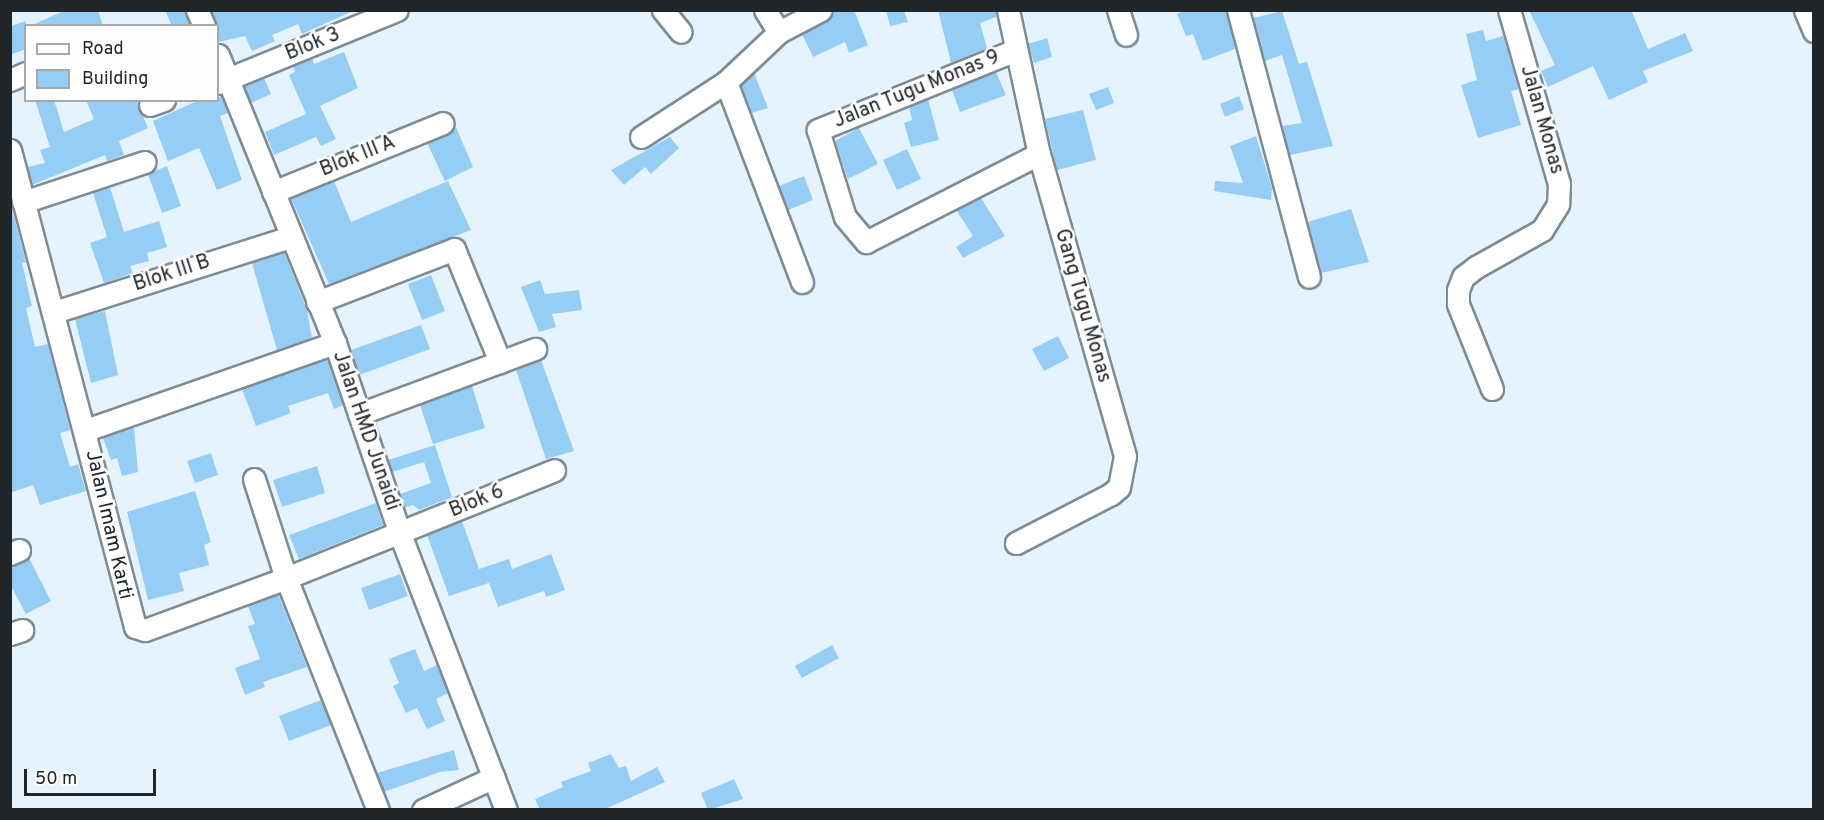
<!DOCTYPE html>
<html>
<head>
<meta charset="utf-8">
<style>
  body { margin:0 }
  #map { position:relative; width:1824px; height:820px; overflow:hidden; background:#e5f3fe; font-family:Overpass,sans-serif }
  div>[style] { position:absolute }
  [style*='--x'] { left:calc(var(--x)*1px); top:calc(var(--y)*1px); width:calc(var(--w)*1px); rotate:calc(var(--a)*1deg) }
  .building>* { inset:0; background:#96cdf4 }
  .roads { filter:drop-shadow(2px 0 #7d8b94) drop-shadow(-2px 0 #7d8b94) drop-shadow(0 2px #7d8b94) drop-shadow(0 -2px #7d8b94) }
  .minor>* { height:21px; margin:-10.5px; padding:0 10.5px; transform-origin:10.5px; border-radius:10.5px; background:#fff }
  span { translate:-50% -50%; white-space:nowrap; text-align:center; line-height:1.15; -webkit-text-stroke:5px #fefefe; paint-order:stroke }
  .street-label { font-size:20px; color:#21262a }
  .frame { position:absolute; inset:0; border:12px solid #21262a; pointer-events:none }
  .legend { position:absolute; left:24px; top:24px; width:195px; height:78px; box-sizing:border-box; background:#fefefe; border:2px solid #a6a8a9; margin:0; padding:8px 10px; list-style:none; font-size:18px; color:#21262a }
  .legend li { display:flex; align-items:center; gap:12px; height:30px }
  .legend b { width:30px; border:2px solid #a6a8a9 }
  .scale { position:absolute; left:24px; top:769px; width:132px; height:27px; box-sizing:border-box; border:3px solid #21262a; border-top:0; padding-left:8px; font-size:18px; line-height:21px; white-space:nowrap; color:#21262a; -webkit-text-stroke:4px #fefefe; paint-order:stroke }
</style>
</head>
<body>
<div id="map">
  <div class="building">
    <div style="clip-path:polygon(66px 10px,98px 10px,103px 26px,30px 26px)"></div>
    <div style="clip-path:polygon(165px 10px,185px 10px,190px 26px,172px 26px)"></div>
    <div style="clip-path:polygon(211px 10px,353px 10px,353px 11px,302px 34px,298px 24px,272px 35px,275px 41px,252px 51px,245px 36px,219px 42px)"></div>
    <div style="clip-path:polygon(834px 10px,854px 10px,868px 45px,849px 53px,845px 42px,813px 57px,802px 34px,827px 21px)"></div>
    <div style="clip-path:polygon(886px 10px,904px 10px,908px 22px,890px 26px)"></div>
    <div style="clip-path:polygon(938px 10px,996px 10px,996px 17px,980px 23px,987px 48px,951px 63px)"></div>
    <div style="clip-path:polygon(1186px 10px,1226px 10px,1235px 49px,1203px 61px,1193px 34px,1186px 36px,1177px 14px)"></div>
    <div style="clip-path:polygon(1529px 10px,1631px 10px,1648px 49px,1685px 33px,1693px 51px,1643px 71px,1648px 82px,1609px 100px,1593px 66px,1548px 87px,1541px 71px,1555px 65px)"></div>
    <div style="clip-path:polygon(1282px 11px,1299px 64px,1307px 62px,1333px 146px,1290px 155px,1282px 126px,1302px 123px,1282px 55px,1265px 61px,1253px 18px)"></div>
    <div style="clip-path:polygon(26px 21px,26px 49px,10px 55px,10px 26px)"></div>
    <div style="clip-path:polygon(1483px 30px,1486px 41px,1503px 36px,1519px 89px,1511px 91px,1521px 125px,1478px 138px,1461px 85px,1477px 80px,1466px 34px)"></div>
    <div style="clip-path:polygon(1047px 38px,1052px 57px,1034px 63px,1028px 44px)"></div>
    <div style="clip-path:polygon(344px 52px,358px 88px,320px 106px,336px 139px,321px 146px,316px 137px,274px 155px,265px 132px,306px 114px,289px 75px,295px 72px,293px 66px,312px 58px,314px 64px)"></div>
    <div style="clip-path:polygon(996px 72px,1006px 95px,960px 112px,952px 90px)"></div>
    <div style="clip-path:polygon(754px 73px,768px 108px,752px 113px,741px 85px)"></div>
    <div style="clip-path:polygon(264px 78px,271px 94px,251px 103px,244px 86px)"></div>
    <div style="clip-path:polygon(1108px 87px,1114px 103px,1096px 110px,1089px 94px)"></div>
    <div style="clip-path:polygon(221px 95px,228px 113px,220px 116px,242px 180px,217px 190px,199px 148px,168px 161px,153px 121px,197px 101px,218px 100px)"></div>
    <div style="clip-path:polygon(1239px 96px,1244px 109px,1225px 117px,1220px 104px)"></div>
    <div style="clip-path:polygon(928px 99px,939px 140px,911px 147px,904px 123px,912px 120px,909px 107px)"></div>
    <div style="clip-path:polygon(35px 100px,54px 100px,64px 132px,94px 119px,86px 100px,136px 100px,148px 128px,119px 141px,124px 155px,107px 161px,105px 155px,32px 185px,28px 167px,45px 163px,40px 150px,50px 147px)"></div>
    <div style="clip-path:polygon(1083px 110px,1096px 160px,1057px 170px,1045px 119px)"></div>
    <div style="clip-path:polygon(456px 127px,473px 167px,445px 181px,427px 143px)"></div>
    <div style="clip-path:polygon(859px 128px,878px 164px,848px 179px,835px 141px)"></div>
    <div style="clip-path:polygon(1256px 136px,1272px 188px,1271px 200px,1214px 191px,1215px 181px,1243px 183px,1230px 146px)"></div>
    <div style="clip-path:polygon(670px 137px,679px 148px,651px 174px,645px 167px,624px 185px,611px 170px)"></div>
    <div style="clip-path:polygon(907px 149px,921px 179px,897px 190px,883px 160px)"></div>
    <div style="clip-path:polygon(167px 166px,181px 206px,162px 213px,148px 174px)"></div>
    <div style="clip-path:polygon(804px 176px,813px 200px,788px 210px,779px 186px)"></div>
    <div style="clip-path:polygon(334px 181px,351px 222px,448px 181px,471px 230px,329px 284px,291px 198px)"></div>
    <div style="clip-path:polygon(110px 187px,124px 232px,159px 221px,167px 247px,147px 253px,149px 261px,130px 266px,133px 273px,104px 283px,90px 243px,107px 237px,93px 193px)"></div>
    <div style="clip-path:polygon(981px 198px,1005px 236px,963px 258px,956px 247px,973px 236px,956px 210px)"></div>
    <div style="clip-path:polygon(10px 202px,26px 262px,22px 263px,32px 306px,26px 308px,35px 347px,48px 344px,70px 430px,60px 433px,70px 467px,78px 464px,86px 491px,40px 505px,33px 485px,10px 493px)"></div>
    <div style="clip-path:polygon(1351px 209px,1369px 262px,1321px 273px,1308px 222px)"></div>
    <div style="clip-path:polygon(284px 252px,307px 310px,312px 338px,277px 350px,252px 263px)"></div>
    <div style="clip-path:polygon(431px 275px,445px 311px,422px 320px,408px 284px)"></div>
    <div style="clip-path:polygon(540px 280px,545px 294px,579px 290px,582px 310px,552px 314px,556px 327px,539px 332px,521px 287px)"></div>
    <div style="clip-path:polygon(105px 311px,118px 375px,91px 383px,75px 319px)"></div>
    <div style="clip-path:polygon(421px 325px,430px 349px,359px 375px,351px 350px)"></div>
    <div style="clip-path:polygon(1058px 336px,1069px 358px,1044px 371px,1032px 349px)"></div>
    <div style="clip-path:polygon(327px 359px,343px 405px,334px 409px,328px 393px,288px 406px,291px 413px,256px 426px,242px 389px)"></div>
    <div style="clip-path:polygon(541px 360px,574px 451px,546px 459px,516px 370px)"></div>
    <div style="clip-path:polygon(472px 386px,485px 428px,433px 444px,420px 405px)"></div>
    <div style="clip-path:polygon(134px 427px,138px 472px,122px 476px,117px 458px,111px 460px,103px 438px)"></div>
    <div style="clip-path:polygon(435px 445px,452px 497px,419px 510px,413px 505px,404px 508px,400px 494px,431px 483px,424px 462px,392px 472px,388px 460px)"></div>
    <div style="clip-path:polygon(211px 453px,218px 475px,195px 483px,187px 461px)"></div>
    <div style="clip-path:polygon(317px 466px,325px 493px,282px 507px,273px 480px)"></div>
    <div style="clip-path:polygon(195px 491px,211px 542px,204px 545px,209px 565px,179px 573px,184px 591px,148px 600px,127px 512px)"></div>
    <div style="clip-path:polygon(376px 503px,383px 525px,299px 559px,289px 535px)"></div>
    <div style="clip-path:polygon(462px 521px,479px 569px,509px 559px,512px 569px,551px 554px,565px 590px,546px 597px,544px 591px,498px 607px,489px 583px,449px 596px,427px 535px)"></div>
    <div style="clip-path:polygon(29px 558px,51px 601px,26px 614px,10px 584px,10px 566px)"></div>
    <div style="clip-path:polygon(400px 574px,408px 596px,369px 610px,361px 588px)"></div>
    <div style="clip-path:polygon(278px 594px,307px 667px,263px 682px,265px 687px,245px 695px,235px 668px,260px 659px,248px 626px,255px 624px,248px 606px)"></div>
    <div style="clip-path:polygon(832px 645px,839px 658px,802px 678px,795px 666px)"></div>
    <div style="clip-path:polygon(415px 649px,424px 671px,437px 665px,448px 693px,436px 699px,445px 721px,427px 729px,417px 708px,406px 713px,393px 686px,399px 683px,389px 659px)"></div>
    <div style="clip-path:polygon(321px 700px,331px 725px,289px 741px,279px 716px)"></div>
    <div style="clip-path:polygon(454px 750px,459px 770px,440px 772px,384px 792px,377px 773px)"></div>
    <div style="clip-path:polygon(611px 754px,619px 768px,626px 766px,631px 781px,657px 767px,665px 782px,603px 810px,540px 810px,535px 799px,563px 787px,561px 782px,591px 771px,588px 763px)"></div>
    <div style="clip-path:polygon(734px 779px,743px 799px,708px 810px,701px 793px)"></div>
  </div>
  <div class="roads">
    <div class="minor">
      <div style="--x:197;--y:10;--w:17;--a:66"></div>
      <div style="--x:663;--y:10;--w:28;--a:51"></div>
      <div style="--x:765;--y:10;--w:26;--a:58"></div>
      <div style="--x:1008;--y:10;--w:147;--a:77.9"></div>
      <div style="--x:1039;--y:154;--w:314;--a:74.1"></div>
      <div style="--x:1125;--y:456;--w:32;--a:101"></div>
      <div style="--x:1119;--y:487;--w:11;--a:139"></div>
      <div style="--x:1111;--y:494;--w:107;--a:152.7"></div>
      <div style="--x:1118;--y:10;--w:26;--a:72"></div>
      <div style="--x:1238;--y:10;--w:276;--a:75.1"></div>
      <div style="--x:1805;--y:10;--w:23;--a:67"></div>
      <div style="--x:1016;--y:50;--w:214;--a:158"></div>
      <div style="--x:818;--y:130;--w:91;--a:72.8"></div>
      <div style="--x:845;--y:217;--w:33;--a:50"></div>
      <div style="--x:866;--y:242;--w:194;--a:-27"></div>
      <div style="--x:218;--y:55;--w:311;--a:67.9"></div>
      <div style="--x:335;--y:343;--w:202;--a:71.2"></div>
      <div style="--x:400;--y:534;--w:296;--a:69"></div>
      <div style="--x:10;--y:80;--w:17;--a:-24"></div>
      <div style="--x:726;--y:82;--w:214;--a:69.2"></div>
      <div style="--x:218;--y:83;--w:193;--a:-22.2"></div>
      <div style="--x:150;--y:105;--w:15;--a:-20"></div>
      <div style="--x:641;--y:137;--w:101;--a:-32.9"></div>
      <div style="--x:726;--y:82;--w:73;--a:-43.3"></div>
      <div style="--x:779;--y:32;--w:47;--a:-27.6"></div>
      <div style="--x:10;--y:150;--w:493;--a:75.3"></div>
      <div style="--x:135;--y:627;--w:10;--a:17"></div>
      <div style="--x:145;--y:630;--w:150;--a:-20.2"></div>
      <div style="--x:286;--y:578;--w:289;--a:-21.9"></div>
      <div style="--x:273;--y:192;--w:183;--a:-22.1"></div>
      <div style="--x:23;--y:202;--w:128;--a:-18.2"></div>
      <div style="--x:317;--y:302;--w:147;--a:-21.1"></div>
      <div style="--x:454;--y:249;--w:122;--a:67.8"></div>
      <div style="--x:54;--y:312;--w:249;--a:-17.6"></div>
      <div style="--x:1492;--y:389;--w:92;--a:-111.8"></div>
      <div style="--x:1458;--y:304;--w:14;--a:-90"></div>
      <div style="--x:1458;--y:290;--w:14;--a:-69"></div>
      <div style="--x:1463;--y:277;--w:16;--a:-38"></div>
      <div style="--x:1476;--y:267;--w:76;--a:-29.3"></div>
      <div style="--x:1542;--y:230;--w:31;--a:-58"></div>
      <div style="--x:1558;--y:204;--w:20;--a:-87"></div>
      <div style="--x:1559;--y:184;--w:181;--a:-106"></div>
      <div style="--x:359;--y:414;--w:188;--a:-20.3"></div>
      <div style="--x:86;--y:430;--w:264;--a:-19.3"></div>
      <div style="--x:254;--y:479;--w:104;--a:72.1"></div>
      <div style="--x:286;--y:578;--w:250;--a:68.4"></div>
      <div style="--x:10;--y:554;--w:10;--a:-24"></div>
      <div style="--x:10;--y:634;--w:13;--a:-18"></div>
      <div style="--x:423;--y:810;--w:78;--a:-24.9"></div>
    </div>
  </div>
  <div class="street-label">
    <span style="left:313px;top:45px;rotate:-22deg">Blok 3</span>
    <span style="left:917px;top:90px;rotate:-22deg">Jalan Tugu Monas 9</span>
    <span style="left:1541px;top:120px;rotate:74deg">Jalan Monas</span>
    <span style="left:358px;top:157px;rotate:-22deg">Blok III A</span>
    <span style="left:172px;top:274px;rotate:-18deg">Blok III B</span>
    <span style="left:1082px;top:306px;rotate:74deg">Gang Tugu Monas</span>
    <span style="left:365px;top:431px;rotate:71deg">Jalan HMD Junaidi</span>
    <span style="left:477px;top:502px;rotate:-22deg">Blok 6</span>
    <span style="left:108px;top:525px;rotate:77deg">Jalan Imam Karti</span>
  </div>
  <div class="frame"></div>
  <ul class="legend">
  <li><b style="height:8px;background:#fff"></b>Road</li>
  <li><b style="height:16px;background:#96cdf4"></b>Building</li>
  </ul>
  <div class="scale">50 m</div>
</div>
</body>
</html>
